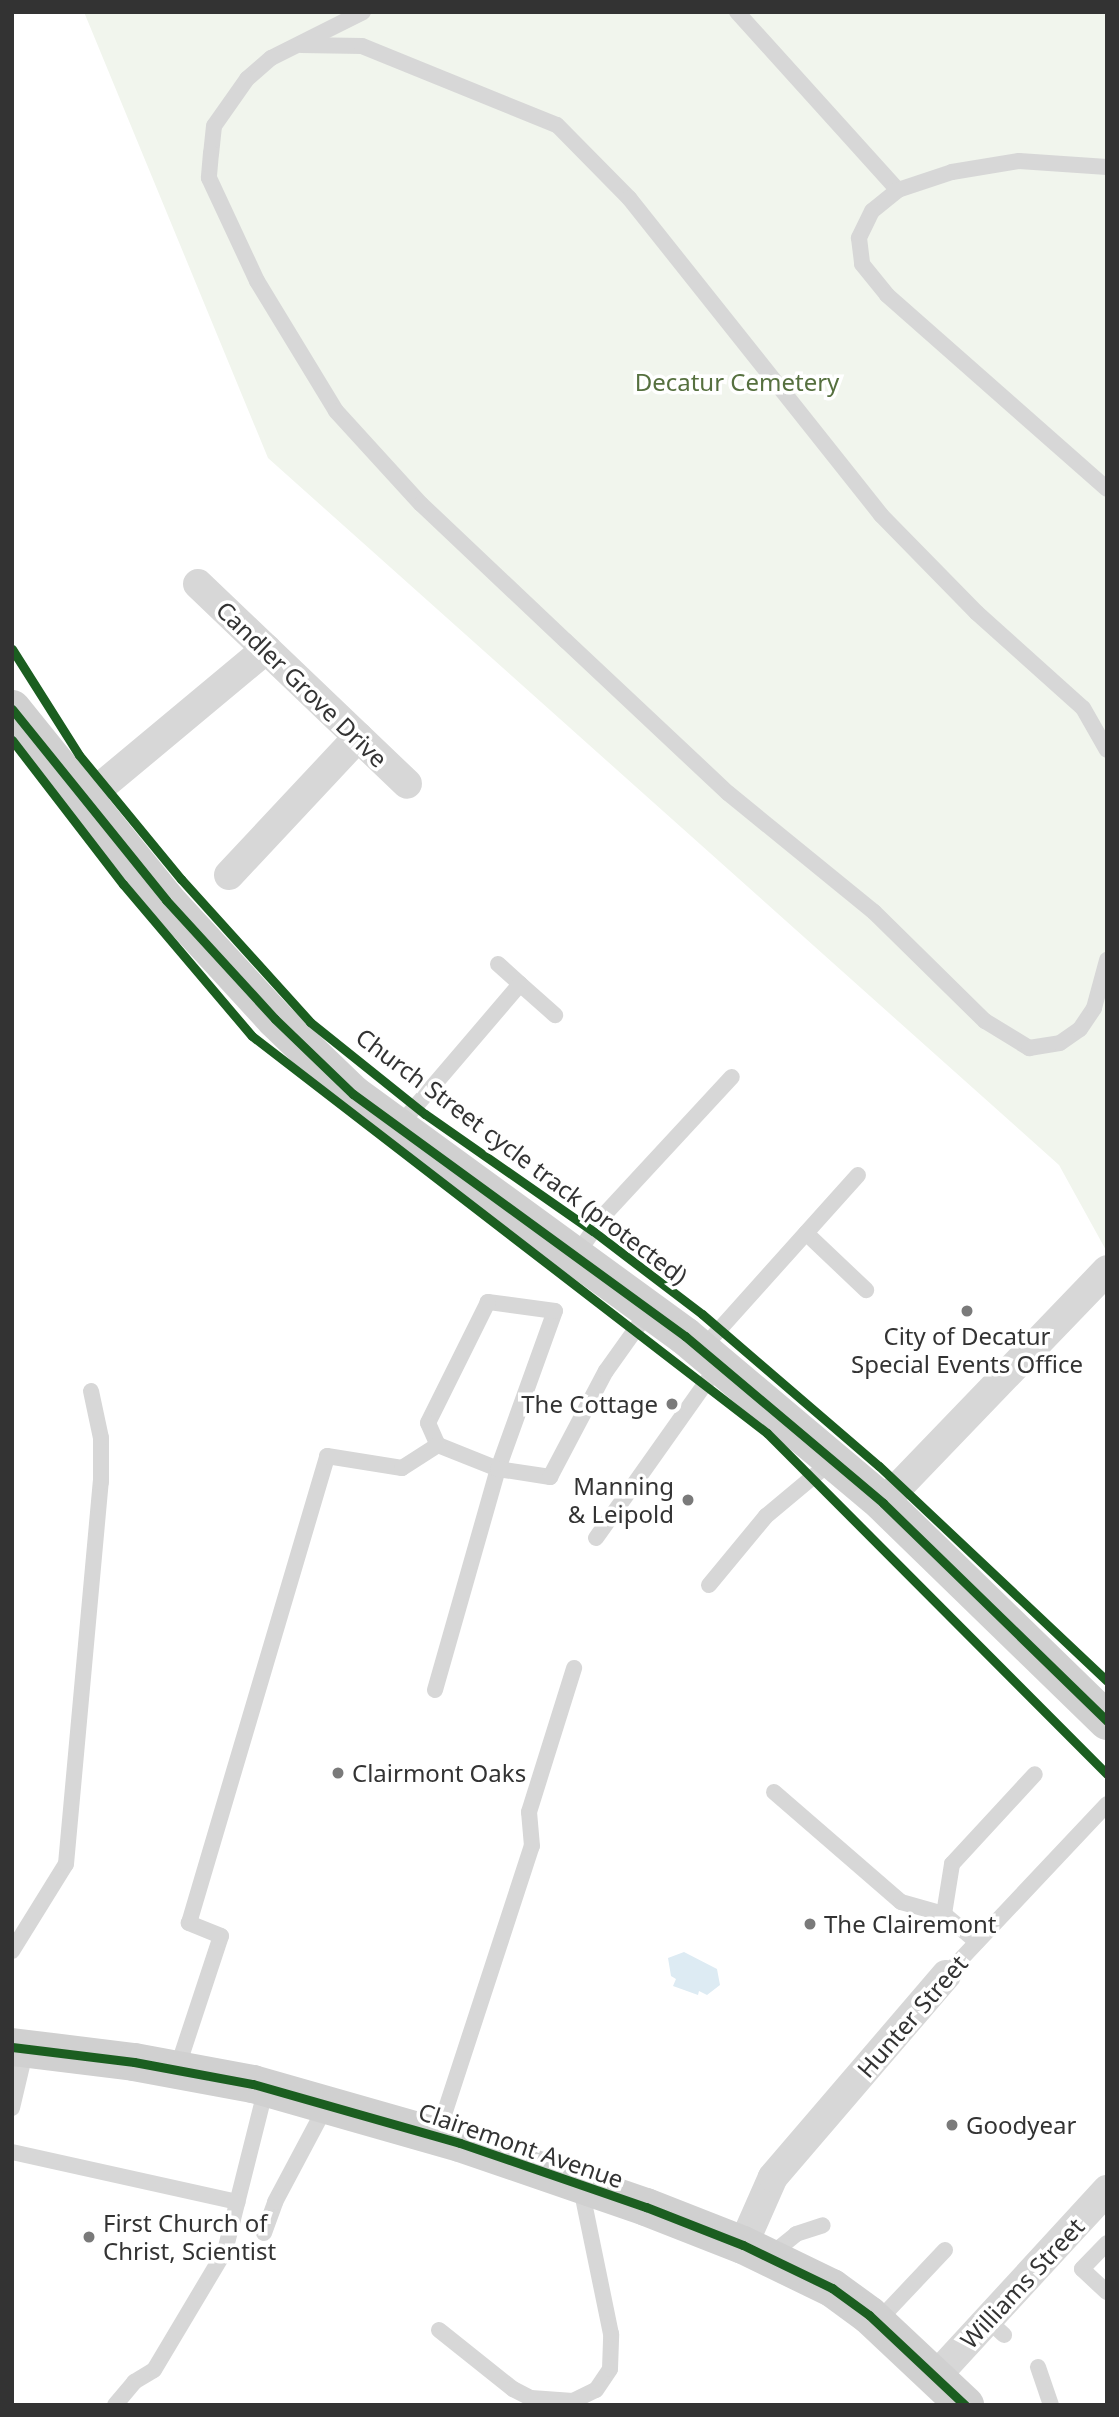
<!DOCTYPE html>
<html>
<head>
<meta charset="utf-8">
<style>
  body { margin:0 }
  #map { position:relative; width:1119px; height:2417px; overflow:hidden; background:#fff; font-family:"Noto Sans",sans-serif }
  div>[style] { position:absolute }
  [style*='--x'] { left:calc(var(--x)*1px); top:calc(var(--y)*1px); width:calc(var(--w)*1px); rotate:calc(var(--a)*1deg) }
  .green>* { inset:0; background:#f1f5ed }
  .water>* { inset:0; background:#ddebf3 }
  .lane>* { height:16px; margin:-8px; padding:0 8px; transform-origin:8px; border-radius:8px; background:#d7d7d7 }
  .street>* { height:30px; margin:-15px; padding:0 15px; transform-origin:15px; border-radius:15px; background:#d7d7d7 }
  .secondary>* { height:38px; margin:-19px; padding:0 19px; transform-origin:19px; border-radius:19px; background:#d0d0d0 }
  .cycleway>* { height:9px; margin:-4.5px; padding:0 4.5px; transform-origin:4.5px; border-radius:4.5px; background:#1b5e20 }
  .dots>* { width:19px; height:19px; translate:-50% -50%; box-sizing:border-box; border:4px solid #fff; border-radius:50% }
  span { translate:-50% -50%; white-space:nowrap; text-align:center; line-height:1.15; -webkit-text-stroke:7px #fff; paint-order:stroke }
  .park-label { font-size:24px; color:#56703f }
  .street-label { font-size:24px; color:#333 }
  .poi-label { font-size:24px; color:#333 }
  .right { translate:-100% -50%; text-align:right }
  .left { translate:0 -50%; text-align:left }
  .frame { position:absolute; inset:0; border:14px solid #333; pointer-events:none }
</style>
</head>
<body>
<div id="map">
  <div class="green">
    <div style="clip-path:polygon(84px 12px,1107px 12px,1107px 1252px,1059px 1165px,268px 458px)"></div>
  </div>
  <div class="water">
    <div style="clip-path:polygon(684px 1952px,717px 1969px,720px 1985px,707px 1995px,699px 1991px,698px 1995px,673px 1986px,676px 1979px,671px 1976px,668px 1958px)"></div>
  </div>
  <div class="lane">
    <div style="--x:363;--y:12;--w:103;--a:153.4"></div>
    <div style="--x:271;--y:58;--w:32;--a:139"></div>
    <div style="--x:247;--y:79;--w:57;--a:125.1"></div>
    <div style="--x:214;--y:126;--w:27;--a:96"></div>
    <div style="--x:211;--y:153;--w:25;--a:95"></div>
    <div style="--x:209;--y:178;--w:114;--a:65"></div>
    <div style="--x:257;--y:281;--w:152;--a:58.7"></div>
    <div style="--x:336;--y:411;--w:126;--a:47.6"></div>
    <div style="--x:421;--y:504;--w:199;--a:43.4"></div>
    <div style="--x:566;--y:641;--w:222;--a:43.2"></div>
    <div style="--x:728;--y:793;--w:188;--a:39.2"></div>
    <div style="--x:874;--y:912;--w:156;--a:44.5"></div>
    <div style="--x:985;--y:1021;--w:52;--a:31.5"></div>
    <div style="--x:1029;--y:1048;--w:31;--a:-9"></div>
    <div style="--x:1060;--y:1043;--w:24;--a:-35"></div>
    <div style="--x:1080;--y:1029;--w:25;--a:-56"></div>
    <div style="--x:1094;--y:1008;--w:50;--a:-74.8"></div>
    <div style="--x:737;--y:12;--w:240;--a:47.9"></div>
    <div style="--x:301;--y:45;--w:61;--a:0.9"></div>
    <div style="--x:362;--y:46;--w:210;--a:22.1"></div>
    <div style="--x:557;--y:125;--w:103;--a:45.4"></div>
    <div style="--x:629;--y:198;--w:405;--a:51.5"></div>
    <div style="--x:881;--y:515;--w:137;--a:45.6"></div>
    <div style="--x:977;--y:613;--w:142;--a:41.9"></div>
    <div style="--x:1083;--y:708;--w:48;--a:60.3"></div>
    <div style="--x:1107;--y:167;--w:88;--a:-176.1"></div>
    <div style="--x:1019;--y:161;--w:68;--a:170.7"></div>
    <div style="--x:952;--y:172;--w:57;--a:161.6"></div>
    <div style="--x:898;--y:190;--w:33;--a:141"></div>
    <div style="--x:872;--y:211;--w:30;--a:116"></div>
    <div style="--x:859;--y:238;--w:26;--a:83"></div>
    <div style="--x:862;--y:264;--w:40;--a:51"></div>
    <div style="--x:887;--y:295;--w:293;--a:41.4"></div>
    <div style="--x:498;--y:964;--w:30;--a:42"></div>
    <div style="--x:398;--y:1127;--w:188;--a:-49.5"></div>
    <div style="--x:520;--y:984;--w:47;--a:41.5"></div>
    <div style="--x:806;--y:1233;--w:83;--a:43.5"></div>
    <div style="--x:577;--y:1254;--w:47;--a:-55.3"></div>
    <div style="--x:604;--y:1215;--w:188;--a:-47.2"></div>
    <div style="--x:701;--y:1350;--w:235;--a:-48.1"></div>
    <div style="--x:596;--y:1538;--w:213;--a:-54.7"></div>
    <div style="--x:709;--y:1585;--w:89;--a:-50.4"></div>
    <div style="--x:766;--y:1516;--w:86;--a:-39.8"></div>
    <div style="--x:435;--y:1690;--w:230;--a:-74.1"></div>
    <div style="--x:498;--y:1469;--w:168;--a:-70.2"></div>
    <div style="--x:555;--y:1311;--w:68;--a:-172.3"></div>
    <div style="--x:488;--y:1302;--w:135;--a:116.4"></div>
    <div style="--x:428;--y:1423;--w:24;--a:66"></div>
    <div style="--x:438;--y:1445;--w:65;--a:21.8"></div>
    <div style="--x:498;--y:1469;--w:53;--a:8.7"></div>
    <div style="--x:550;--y:1477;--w:120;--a:-62.2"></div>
    <div style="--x:606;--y:1371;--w:76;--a:-54.6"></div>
    <div style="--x:774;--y:1792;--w:168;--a:40.9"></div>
    <div style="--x:901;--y:1902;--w:45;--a:15.6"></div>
    <div style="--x:944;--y:1914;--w:43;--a:40.3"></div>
    <div style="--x:944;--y:1914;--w:51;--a:-80.9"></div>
    <div style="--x:952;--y:1864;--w:122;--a:-47.3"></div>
    <div style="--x:12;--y:1951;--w:102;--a:-58.2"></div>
    <div style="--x:66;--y:1864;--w:384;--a:-84.8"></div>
    <div style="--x:101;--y:1482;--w:44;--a:-90"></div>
    <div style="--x:101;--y:1438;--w:48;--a:-102"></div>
    <div style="--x:946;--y:1975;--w:235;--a:-46.7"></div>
    <div style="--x:177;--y:2069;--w:140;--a:-71.7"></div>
    <div style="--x:221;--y:1936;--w:35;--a:-158"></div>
    <div style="--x:189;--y:1923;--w:487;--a:-73.5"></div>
    <div style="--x:327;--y:1456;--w:76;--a:9.1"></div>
    <div style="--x:402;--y:1468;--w:43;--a:-32.6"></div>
    <div style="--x:12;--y:2108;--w:61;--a:-76.7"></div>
    <div style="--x:437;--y:2136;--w:305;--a:-71.9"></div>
    <div style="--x:532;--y:1846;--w:34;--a:-95"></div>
    <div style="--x:529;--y:1812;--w:151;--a:-72.6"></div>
    <div style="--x:12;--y:2152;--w:231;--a:12.5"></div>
    <div style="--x:264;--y:2233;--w:33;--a:-70"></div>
    <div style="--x:275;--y:2202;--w:111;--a:-62"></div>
    <div style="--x:1107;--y:2243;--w:36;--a:134"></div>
    <div style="--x:1082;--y:2269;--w:34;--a:43"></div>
    <div style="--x:768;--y:2257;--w:36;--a:-39"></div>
    <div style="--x:796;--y:2234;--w:28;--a:-18"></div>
    <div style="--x:988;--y:2320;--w:22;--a:43"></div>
    <div style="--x:877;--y:2322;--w:99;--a:-46.6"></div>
    <div style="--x:439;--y:2330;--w:95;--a:38.6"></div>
    <div style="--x:513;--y:2389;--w:20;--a:27"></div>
    <div style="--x:531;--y:2398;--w:42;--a:4.1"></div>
    <div style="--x:573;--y:2401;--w:25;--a:-26"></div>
    <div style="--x:596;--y:2390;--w:25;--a:-56"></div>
    <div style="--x:610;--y:2369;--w:35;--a:-88"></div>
    <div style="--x:611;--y:2334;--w:149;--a:-101.6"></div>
    <div style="--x:1038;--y:2367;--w:40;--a:71.1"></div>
    <div style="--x:115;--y:2405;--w:30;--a:-50"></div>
    <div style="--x:134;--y:2382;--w:23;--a:-31"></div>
    <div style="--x:154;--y:2370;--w:139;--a:-59.2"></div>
    <div style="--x:225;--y:2251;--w:168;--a:-75.9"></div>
  </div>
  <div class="street">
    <div style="--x:198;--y:584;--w:289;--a:43.7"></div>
    <div style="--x:85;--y:800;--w:236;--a:-39.8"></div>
    <div style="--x:229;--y:875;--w:189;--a:-46.9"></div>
    <div style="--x:883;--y:1503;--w:323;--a:-46.1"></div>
    <div style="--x:743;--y:2245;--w:74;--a:-66.2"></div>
    <div style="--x:773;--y:2177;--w:266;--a:-49.4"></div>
    <div style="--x:936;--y:2376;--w:253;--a:-47.4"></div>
  </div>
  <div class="secondary">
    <div style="--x:12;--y:709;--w:245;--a:51.1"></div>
    <div style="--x:166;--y:900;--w:161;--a:47.5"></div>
    <div style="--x:275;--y:1019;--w:108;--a:43.9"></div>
    <div style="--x:353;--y:1094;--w:411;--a:36.1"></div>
    <div style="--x:685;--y:1336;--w:259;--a:40.1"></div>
    <div style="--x:883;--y:1503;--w:313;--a:44.2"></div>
    <div style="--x:12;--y:2047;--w:123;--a:7"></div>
    <div style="--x:134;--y:2062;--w:121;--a:10.5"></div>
    <div style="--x:253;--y:2084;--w:215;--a:15.9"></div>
    <div style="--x:460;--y:2143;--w:197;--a:19"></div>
    <div style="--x:646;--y:2207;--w:104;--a:21.4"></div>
    <div style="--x:743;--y:2245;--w:99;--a:25.8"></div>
    <div style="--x:832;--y:2288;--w:46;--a:36.1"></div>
    <div style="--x:869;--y:2315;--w:132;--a:43.2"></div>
  </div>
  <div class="cycleway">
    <div style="--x:12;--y:649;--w:125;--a:57.7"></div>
    <div style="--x:79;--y:755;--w:161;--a:50.6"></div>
    <div style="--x:181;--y:879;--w:193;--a:47.9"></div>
    <div style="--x:310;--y:1022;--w:147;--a:38.7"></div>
    <div style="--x:425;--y:1114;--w:205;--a:34.9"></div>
    <div style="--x:593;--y:1231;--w:137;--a:37.3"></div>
    <div style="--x:702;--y:1314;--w:233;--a:40.7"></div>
    <div style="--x:879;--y:1466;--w:313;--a:43.3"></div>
    <div style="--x:12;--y:709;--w:245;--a:51.1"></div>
    <div style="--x:166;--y:900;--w:161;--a:47.5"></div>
    <div style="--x:275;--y:1019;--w:108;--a:43.9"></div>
    <div style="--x:353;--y:1094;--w:411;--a:36.1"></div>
    <div style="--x:685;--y:1336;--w:259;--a:40.1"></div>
    <div style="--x:883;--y:1503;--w:313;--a:44.2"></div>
    <div style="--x:12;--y:740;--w:182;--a:52.4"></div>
    <div style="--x:123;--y:884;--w:199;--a:49.7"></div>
    <div style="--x:252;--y:1036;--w:650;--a:37.63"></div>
    <div style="--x:767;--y:1433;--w:482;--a:45.1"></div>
    <div style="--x:12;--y:2047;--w:123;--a:7"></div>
    <div style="--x:134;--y:2062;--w:121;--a:10.5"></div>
    <div style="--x:253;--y:2084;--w:215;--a:15.9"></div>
    <div style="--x:460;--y:2143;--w:197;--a:19"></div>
    <div style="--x:646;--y:2207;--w:104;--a:21.4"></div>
    <div style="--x:743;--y:2245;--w:99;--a:25.8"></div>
    <div style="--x:832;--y:2288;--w:46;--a:36.1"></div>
    <div style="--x:869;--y:2315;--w:132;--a:43.2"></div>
  </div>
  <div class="dots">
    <div style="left:967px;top:1311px;background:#7a7a7a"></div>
    <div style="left:672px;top:1404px;background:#7a7a7a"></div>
    <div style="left:688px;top:1500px;background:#7a7a7a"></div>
    <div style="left:338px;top:1773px;background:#7a7a7a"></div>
    <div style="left:810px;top:1924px;background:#7a7a7a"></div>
    <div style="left:952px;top:2125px;background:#7a7a7a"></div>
    <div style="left:89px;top:2237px;background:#7a7a7a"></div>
  </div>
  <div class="park-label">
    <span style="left:737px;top:382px">Decatur Cemetery</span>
  </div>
  <div class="street-label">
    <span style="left:302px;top:684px;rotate:44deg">Candler Grove Drive</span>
    <span style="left:522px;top:1156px;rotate:37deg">Church Street cycle track (protected)</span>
    <span style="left:912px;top:2016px;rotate:-49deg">Hunter Street</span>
    <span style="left:521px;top:2145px;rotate:19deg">Clairemont Avenue</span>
    <span style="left:1022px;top:2283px;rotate:-47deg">Williams Street</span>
  </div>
  <div class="poi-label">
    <span style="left:967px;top:1350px">City of Decatur<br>Special Events Office</span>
    <span class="right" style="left:658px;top:1404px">The Cottage</span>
    <span class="right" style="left:674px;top:1500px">Manning<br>&amp; Leipold</span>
    <span class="left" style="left:352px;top:1773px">Clairmont Oaks</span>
    <span class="left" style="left:824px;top:1924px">The Clairemont</span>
    <span class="left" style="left:966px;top:2125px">Goodyear</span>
    <span class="left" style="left:103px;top:2237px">First Church of<br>Christ, Scientist</span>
  </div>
  <div class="frame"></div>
</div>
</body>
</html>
